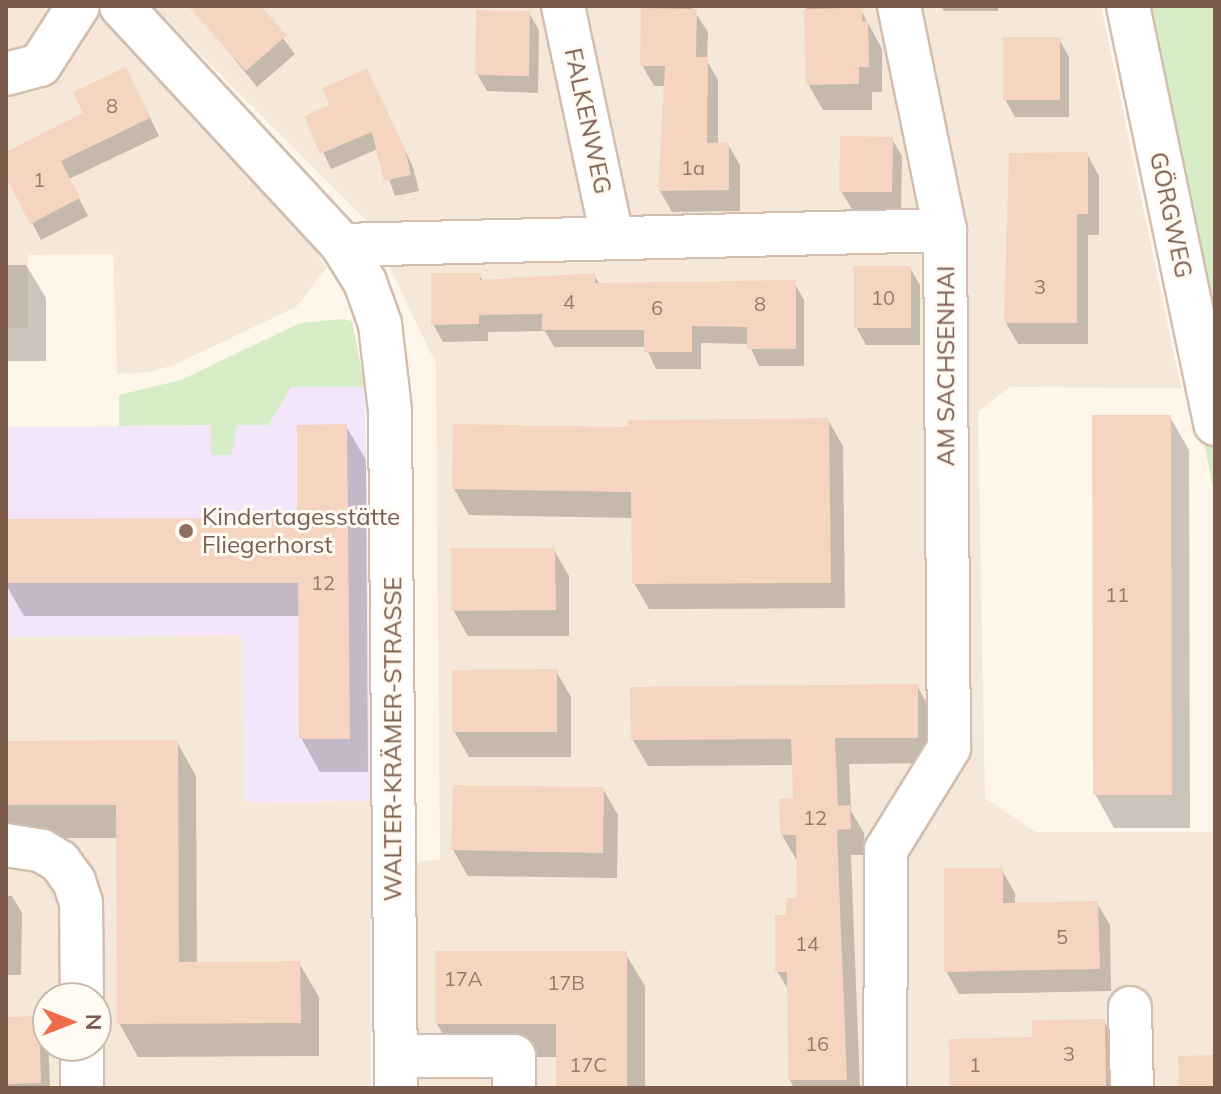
<!DOCTYPE html>
<html>
<head>
<meta charset="utf-8">
<style>
  body { margin:0 }
  #map { position:relative; width:1221px; height:1094px; overflow:hidden; background:#fef6ea; font-family:Mulish,sans-serif }
  div>[style] { position:absolute }
  [style*='--x'] { left:calc(var(--x)*1px); top:calc(var(--y)*1px); width:calc(var(--w)*1px); rotate:calc(var(--a)*1deg) }
  .residential>* { inset:0; background:#f6e8d8 }
  .education>* { inset:0; background:#f3e6fb }
  .green>* { inset:0; background:#d7edc7 }
  .shadow>* { inset:0; background:#0003 }
  .building>* { inset:0; background:#f5d4c0 }
  .roads { filter:drop-shadow(2px 0 #d2bdae) drop-shadow(-2px 0 #d2bdae) drop-shadow(0 2px #d2bdae) drop-shadow(0 -2px #d2bdae) }
  .minor>* { height:42px; margin:-21px; padding:0 21px; transform-origin:21px; border-radius:21px; background:#fff }
  .dots>* { width:22px; height:22px; translate:-50% -50%; box-sizing:border-box; border:4px solid #fffaf2; border-radius:50% }
  span { translate:-50% -50%; white-space:nowrap; text-align:center; line-height:1.15; -webkit-text-stroke:6px #fffaf2; paint-order:stroke }
  .number-label { font-size:20px; color:#9a7968 }
  .number-label span { -webkit-text-stroke-width:0 }
  .street-label { font-size:24px; color:#7b5b4b }
  .education-label { font-size:24px; color:#785e54 }
  .left { translate:0 -50%; text-align:left }
  .frame { position:absolute; inset:0; border:8px solid #7b5b4b; pointer-events:none }
  .north { position:absolute; left:32px; top:982px; width:80px; height:80px; box-sizing:border-box; background:#fffaf2; border:2px solid #cabaaf; border-radius:50%; rotate:90deg; font-size:22px; font-weight:700; line-height:32px; text-align:center; color:#7b5b4b }
  .north::after { content:''; display:block; margin:auto; width:28px; height:36px; background:#ee6c49; clip-path:polygon(50% 0,100% 100%,50% 72%,0 100%) }
</style>
</head>
<body>
<div id="map">
  <div class="residential">
    <div style="clip-path:polygon(6px 6px,57px 6px,33px 54px,6px 61px)"></div>
    <div style="clip-path:polygon(152px 6px,1101px 6px,1181px 388px,1010px 387px,978px 412px,985px 798px,1036px 832px,1215px 832px,1215px 1088px,410px 1088px,407px 862px,440px 860px,436px 364px,368px 222px)"></div>
    <div style="clip-path:polygon(102px 17px,309px 240px,326px 268px,296px 307px,174px 365px,149px 372px,117px 374px,113px 254px,28px 255px,28px 328px,6px 328px,6px 89px,90px 20px)"></div>
    <div style="clip-path:polygon(243px 635px,245px 802px,371px 801px,371px 1088px,101px 1088px,100px 909px,75px 849px,41px 828px,6px 823px,6px 637px)"></div>
    <div style="clip-path:polygon(6px 856px,38px 865px,63px 893px,66px 998px,48px 998px,48px 1046px,67px 1046px,67px 1088px,6px 1088px)"></div>
  </div>
  <div class="education">
    <div style="clip-path:polygon(291px 387px,365px 387px,371px 801px,245px 802px,242px 635px,6px 637px,6px 427px,269px 425px)"></div>
  </div>
  <div class="green">
    <div style="clip-path:polygon(1121px 6px,1215px 6px,1215px 499px)"></div>
    <div style="clip-path:polygon(342px 319px,352px 321px,365px 387px,291px 387px,269px 425px,237px 425px,232px 455px,211px 455px,210px 425px,119px 426px,119px 395px,181px 380px,300px 323px)"></div>
  </div>
  <div class="shadow">
    <div style="clip-path:polygon(211px 6px,258px 6px,295px 54px,257px 87px,200px 16px)"></div>
    <div style="clip-path:polygon(643px 6px,691px 6px,708px 32px,707px 61px,718px 80px,718px 145px,728px 144px,740px 165px,740px 211px,672px 212px,660px 191px,666px 86px,654px 86px,642px 65px)"></div>
    <div style="clip-path:polygon(806px 6px,861px 10px,882px 49px,882px 92px,872px 92px,872px 110px,823px 110px,808px 84px)"></div>
    <div style="clip-path:polygon(941px 6px,998px 6px,998px 11px,944px 11px)"></div>
    <div style="clip-path:polygon(529px 13px,539px 30px,538px 93px,487px 91px,477px 74px)"></div>
    <div style="clip-path:polygon(1059px 39px,1069px 57px,1069px 117px,1015px 117px,1005px 99px)"></div>
    <div style="clip-path:polygon(135px 87px,159px 136px,69px 179px,88px 216px,41px 240px,6px 172px,6px 155px)"></div>
    <div style="clip-path:polygon(375px 87px,413px 167px,419px 191px,395px 196px,378px 149px,331px 169px,307px 117px)"></div>
    <div style="clip-path:polygon(892px 139px,902px 156px,901px 209px,852px 209px,841px 191px)"></div>
    <div style="clip-path:polygon(1087px 154px,1099px 176px,1099px 235px,1088px 235px,1088px 344px,1018px 344px,1006px 323px)"></div>
    <div style="clip-path:polygon(6px 265px,26px 265px,46px 298px,46px 361px,6px 361px)"></div>
    <div style="clip-path:polygon(910px 268px,920px 285px,920px 345px,866px 345px,856px 327px)"></div>
    <div style="clip-path:polygon(479px 275px,483px 282px,594px 275px,600px 285px,794px 282px,804px 300px,804px 366px,759px 366px,749px 344px,701px 343px,701px 369px,656px 369px,646px 347px,554px 347px,545px 331px,488px 332px,488px 341px,443px 342px,433px 324px)"></div>
    <div style="clip-path:polygon(1170px 417px,1189px 450px,1190px 828px,1114px 828px,1095px 794px)"></div>
    <div style="clip-path:polygon(828px 420px,843px 446px,845px 608px,649px 609px,634px 583px,633px 518px,469px 515px,454px 489px)"></div>
    <div style="clip-path:polygon(346px 426px,366px 460px,368px 772px,320px 772px,301px 738px,300px 616px,24px 616px,6px 585px,6px 521px,299px 520px)"></div>
    <div style="clip-path:polygon(554px 550px,569px 576px,569px 636px,468px 636px,453px 610px)"></div>
    <div style="clip-path:polygon(556px 671px,571px 697px,571px 757px,469px 757px,454px 731px)"></div>
    <div style="clip-path:polygon(917px 686px,932px 712px,932px 763px,849px 764px,851px 811px,864px 833px,865px 855px,851px 855px,860px 1088px,794px 1088px,790px 1080px,789px 991px,777px 971px,788px 917px,799px 900px,797px 861px,782px 835px,795px 800px,794px 765px,648px 766px,633px 740px)"></div>
    <div style="clip-path:polygon(177px 742px,196px 776px,197px 964px,299px 963px,319px 997px,319px 1056px,138px 1057px,119px 1023px,118px 838px,11px 838px,6px 830px,6px 743px)"></div>
    <div style="clip-path:polygon(603px 789px,618px 815px,617px 878px,468px 876px,453px 850px)"></div>
    <div style="clip-path:polygon(1002px 870px,1015px 893px,1015px 905px,1097px 903px,1110px 925px,1111px 991px,959px 994px,946px 971px)"></div>
    <div style="clip-path:polygon(6px 896px,12px 896px,22px 913px,21px 975px,6px 975px)"></div>
    <div style="clip-path:polygon(625px 953px,645px 986px,645px 1088px,558px 1088px,558px 1057px,457px 1057px,437px 1024px)"></div>
    <div style="clip-path:polygon(38px 1018px,48px 1035px,50px 1088px,6px 1088px,6px 1019px)"></div>
    <div style="clip-path:polygon(1104px 1021px,1114px 1038px,1115px 1088px,952px 1088px,951px 1041px,1034px 1039px)"></div>
  </div>
  <div class="building">
    <div style="clip-path:polygon(188px 6px,260px 6px,287px 35px,246px 71px)"></div>
    <div style="clip-path:polygon(641px 8px,697px 9px,696px 57px,708px 57px,707px 143px,729px 142px,729px 190px,658px 191px,665px 66px,640px 66px)"></div>
    <div style="clip-path:polygon(862px 8px,862px 21px,868px 21px,869px 67px,859px 67px,859px 84px,806px 85px,804px 9px)"></div>
    <div style="clip-path:polygon(476px 10px,530px 11px,529px 76px,475px 75px)"></div>
    <div style="clip-path:polygon(1003px 37px,1060px 37px,1060px 100px,1003px 100px)"></div>
    <div style="clip-path:polygon(126px 67px,150px 118px,61px 161px,80px 198px,30px 224px,6px 177px,6px 152px,83px 113px,73px 92px)"></div>
    <div style="clip-path:polygon(367px 69px,405px 149px,411px 175px,384px 181px,372px 132px,320px 154px,304px 116px,329px 105px,322px 88px)"></div>
    <div style="clip-path:polygon(840px 136px,893px 137px,892px 192px,839px 192px)"></div>
    <div style="clip-path:polygon(1088px 152px,1088px 214px,1077px 214px,1077px 323px,1004px 323px,1009px 153px)"></div>
    <div style="clip-path:polygon(854px 266px,911px 266px,911px 328px,854px 328px)"></div>
    <div style="clip-path:polygon(431px 273px,480px 273px,480px 280px,595px 273px,595px 283px,796px 280px,796px 349px,747px 349px,747px 327px,692px 326px,692px 352px,644px 352px,644px 330px,542px 330px,542px 314px,479px 315px,479px 324px,431px 325px)"></div>
    <div style="clip-path:polygon(1092px 415px,1171px 415px,1172px 795px,1093px 795px)"></div>
    <div style="clip-path:polygon(829px 418px,831px 583px,632px 584px,631px 492px,452px 489px,453px 424px,628px 427px,628px 420px)"></div>
    <div style="clip-path:polygon(347px 424px,350px 739px,299px 739px,298px 583px,6px 583px,6px 519px,297px 518px,297px 425px)"></div>
    <div style="clip-path:polygon(451px 548px,555px 548px,556px 610px,451px 611px)"></div>
    <div style="clip-path:polygon(557px 669px,557px 732px,452px 732px,452px 670px)"></div>
    <div style="clip-path:polygon(918px 684px,918px 738px,835px 738px,838px 806px,850px 805px,851px 829px,837px 830px,847px 1080px,788px 1080px,787px 972px,775px 972px,775px 915px,786px 915px,786px 898px,797px 898px,796px 835px,780px 835px,779px 799px,793px 798px,791px 739px,631px 740px,630px 687px)"></div>
    <div style="clip-path:polygon(178px 740px,179px 962px,300px 961px,301px 1023px,117px 1024px,116px 805px,6px 805px,6px 741px)"></div>
    <div style="clip-path:polygon(453px 785px,604px 787px,603px 853px,451px 850px)"></div>
    <div style="clip-path:polygon(944px 868px,1003px 868px,1003px 903px,1098px 901px,1100px 969px,944px 972px)"></div>
    <div style="clip-path:polygon(435px 951px,627px 951px,627px 1088px,556px 1088px,556px 1024px,435px 1024px)"></div>
    <div style="clip-path:polygon(39px 1016px,41px 1083px,6px 1084px,6px 1017px)"></div>
    <div style="clip-path:polygon(1105px 1019px,1106px 1087px,950px 1088px,949px 1039px,1032px 1037px,1032px 1020px)"></div>
    <div style="clip-path:polygon(1215px 1055px,1215px 1088px,1179px 1088px,1178px 1056px)"></div>
  </div>
  <div class="roads">
    <div class="minor">
      <div style="--x:121;--y:6;--w:326;--a:47.2"></div>
      <div style="--x:342;--y:245;--w:44;--a:58.1"></div>
      <div style="--x:365;--y:282;--w:45;--a:70.3"></div>
      <div style="--x:380;--y:324;--w:88;--a:83.4"></div>
      <div style="--x:390;--y:411;--w:677;--a:89.49"></div>
      <div style="--x:563;--y:6;--w:235;--a:78"></div>
      <div style="--x:899;--y:6;--w:229;--a:78.4"></div>
      <div style="--x:1128;--y:6;--w:427;--a:78.2"></div>
      <div style="--x:6;--y:74;--w:35;--a:-15"></div>
      <div style="--x:40;--y:65;--w:70;--a:-57.2"></div>
      <div style="--x:342;--y:245;--w:603;--a:-1.42"></div>
      <div style="--x:945;--y:230;--w:518;--a:89.56"></div>
      <div style="--x:949;--y:748;--w:120;--a:121.7"></div>
      <div style="--x:886;--y:850;--w:238;--a:90.2"></div>
      <div style="--x:6;--y:845;--w:36;--a:9"></div>
      <div style="--x:42;--y:851;--w:21;--a:31"></div>
      <div style="--x:60;--y:862;--w:24;--a:54"></div>
      <div style="--x:74;--y:881;--w:23;--a:72"></div>
      <div style="--x:81;--y:903;--w:95;--a:89.4"></div>
      <div style="--x:1130;--y:1008;--w:80;--a:88.6"></div>
      <div style="--x:82;--y:1046;--w:42;--a:90"></div>
      <div style="--x:396;--y:1056;--w:118;--a:0"></div>
      <div style="--x:514;--y:1056;--w:32;--a:90"></div>
    </div>
  </div>
  <div class="dots">
    <div style="left:186px;top:531px;background:#8d6e63"></div>
  </div>
  <div class="number-label">
    <span style="left:112px;top:105px">8</span>
    <span style="left:693px;top:167px">1a</span>
    <span style="left:39px;top:179px">1</span>
    <span style="left:1040px;top:286px">3</span>
    <span style="left:883px;top:297px">10</span>
    <span style="left:569px;top:301px">4</span>
    <span style="left:760px;top:303px">8</span>
    <span style="left:657px;top:307px">6</span>
    <span style="left:323px;top:582px">12</span>
    <span style="left:1117px;top:594px">11</span>
    <span style="left:815px;top:817px">12</span>
    <span style="left:1062px;top:936px">5</span>
    <span style="left:807px;top:943px">14</span>
    <span style="left:463px;top:978px">17A</span>
    <span style="left:566px;top:982px">17B</span>
    <span style="left:817px;top:1043px">16</span>
    <span style="left:1069px;top:1053px">3</span>
    <span style="left:588px;top:1064px">17C</span>
    <span style="left:975px;top:1064px">1</span>
  </div>
  <div class="street-label">
    <span style="left:588px;top:121px;rotate:78deg">FALKENWEG</span>
    <span style="left:1171px;top:215px;rotate:78deg">GÖRGWEG</span>
    <span style="left:946px;top:366px;rotate:-90deg">AM SACHSENHAI</span>
    <span style="left:393px;top:739px;rotate:-90deg">WALTER-KRÄMER-STRASSE</span>
  </div>
  <div class="education-label">
    <span class="left" style="left:202px;top:531px">Kindertagesstätte<br>Fliegerhorst</span>
  </div>
  <div class="frame"></div>
  <div class="north">N</div>
</div>
</body>
</html>
